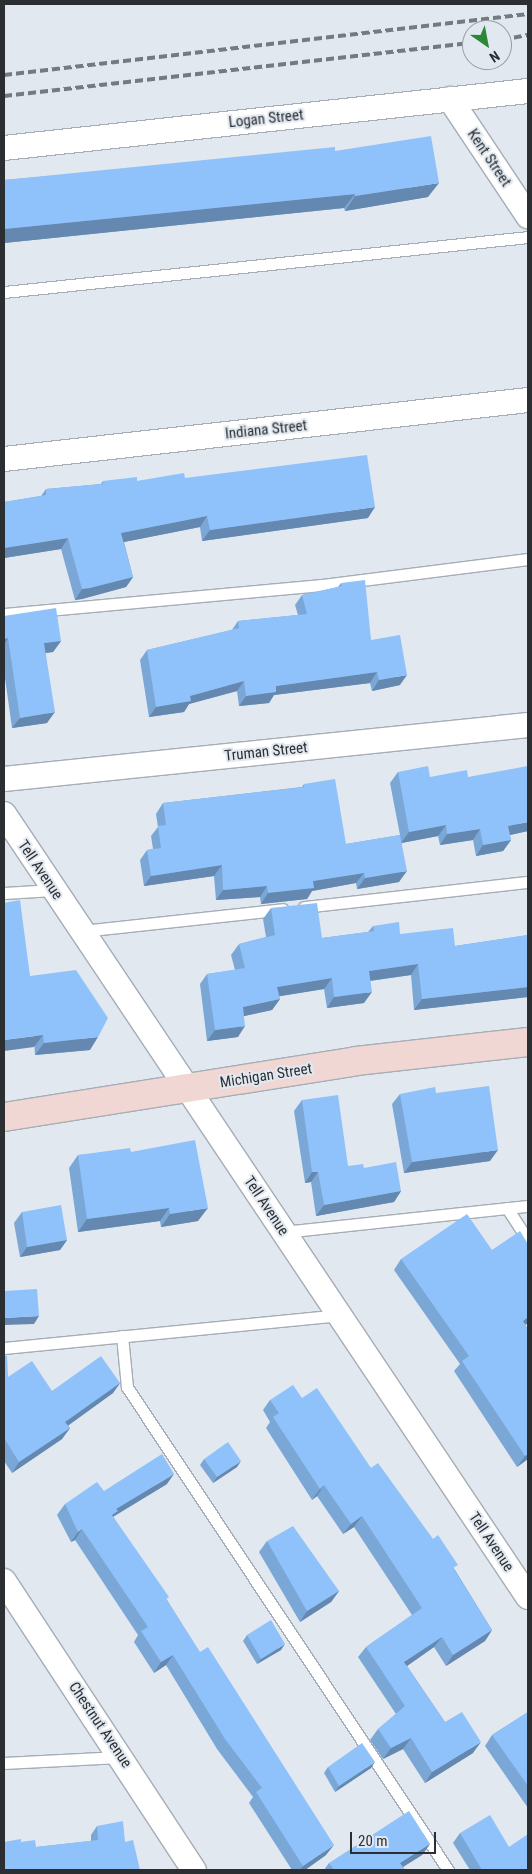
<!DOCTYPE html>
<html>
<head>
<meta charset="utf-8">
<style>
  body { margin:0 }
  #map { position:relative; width:532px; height:1874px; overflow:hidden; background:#e1e8f0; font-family:"Roboto Condensed",sans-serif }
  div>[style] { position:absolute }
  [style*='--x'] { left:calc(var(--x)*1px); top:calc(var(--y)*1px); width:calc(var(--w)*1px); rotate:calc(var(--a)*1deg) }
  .roads { filter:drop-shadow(1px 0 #a6adb5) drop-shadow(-1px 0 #a6adb5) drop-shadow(0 1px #a6adb5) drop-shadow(0 -1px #a6adb5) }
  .lane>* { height:11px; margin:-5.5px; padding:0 5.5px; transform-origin:5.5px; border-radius:5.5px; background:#fff }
  .street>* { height:24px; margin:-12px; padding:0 12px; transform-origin:12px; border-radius:12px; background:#fff }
  .secondary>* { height:28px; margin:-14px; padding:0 14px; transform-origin:14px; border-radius:14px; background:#f0d7d3 }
  .rail>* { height:4px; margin-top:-2px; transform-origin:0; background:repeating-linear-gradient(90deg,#757a7f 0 8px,transparent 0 12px) }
  .wall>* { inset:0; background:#7ba7d7 }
  .shaded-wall>* { inset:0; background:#6488af }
  .building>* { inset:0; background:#8fc2fa }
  span { translate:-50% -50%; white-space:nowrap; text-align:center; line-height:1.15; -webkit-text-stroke:4px #e1e8f0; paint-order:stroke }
  .street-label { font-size:15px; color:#2c2f32 }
  .frame { position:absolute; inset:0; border:5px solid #2c2f32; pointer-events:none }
  .north { position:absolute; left:462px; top:20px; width:50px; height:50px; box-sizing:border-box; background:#e1e8f0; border:1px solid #999ea4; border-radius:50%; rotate:147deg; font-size:14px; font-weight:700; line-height:20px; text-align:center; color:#2c2f32 }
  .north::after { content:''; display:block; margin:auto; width:18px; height:22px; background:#2c8737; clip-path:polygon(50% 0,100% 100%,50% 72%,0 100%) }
  .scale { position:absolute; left:350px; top:1832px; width:86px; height:22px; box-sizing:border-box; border:2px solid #2c2f32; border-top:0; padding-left:6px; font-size:15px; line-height:18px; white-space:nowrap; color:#2c2f32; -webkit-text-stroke:4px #e1e8f0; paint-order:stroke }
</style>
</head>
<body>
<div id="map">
  <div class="roads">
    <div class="lane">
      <div style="--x:4;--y:292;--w:527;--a:-5.99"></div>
      <div style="--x:4;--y:614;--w:319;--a:-5.2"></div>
      <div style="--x:322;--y:585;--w:208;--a:-7.2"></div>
      <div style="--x:4;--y:893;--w:49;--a:-3.5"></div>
      <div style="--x:304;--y:907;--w:225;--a:-6.4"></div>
      <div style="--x:82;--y:931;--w:202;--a:-6.2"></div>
      <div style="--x:507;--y:1208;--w:38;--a:57"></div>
      <div style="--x:283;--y:1232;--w:246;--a:-6.1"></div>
      <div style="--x:122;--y:1336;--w:51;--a:84.4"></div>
      <div style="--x:127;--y:1387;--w:580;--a:56.39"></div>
      <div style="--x:4;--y:1348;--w:338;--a:-5.6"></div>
      <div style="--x:4;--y:1763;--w:115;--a:-3"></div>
    </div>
    <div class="street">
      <div style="--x:450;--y:99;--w:141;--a:56.3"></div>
      <div style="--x:4;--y:148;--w:527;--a:-6.21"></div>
      <div style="--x:4;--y:459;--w:527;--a:-6.42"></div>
      <div style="--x:4;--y:779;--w:527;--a:-5.88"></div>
      <div style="--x:4;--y:814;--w:942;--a:56.21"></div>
      <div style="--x:4;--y:1581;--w:346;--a:56.7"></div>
    </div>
    <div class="secondary">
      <div style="--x:4;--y:1117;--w:356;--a:-9"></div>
      <div style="--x:356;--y:1061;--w:173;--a:-6.3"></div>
    </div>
  </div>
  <div class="rail">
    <div style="--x:502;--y:40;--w:26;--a:-11"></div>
    <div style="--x:4;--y:75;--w:528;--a:-6.64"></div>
    <div style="--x:4;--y:96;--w:471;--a:-6.5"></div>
  </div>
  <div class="wall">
    <div style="clip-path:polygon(335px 151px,428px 197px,345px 211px,344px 208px,4px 243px,4px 180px)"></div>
    <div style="clip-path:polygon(185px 478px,368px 518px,202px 541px,200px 527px,124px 542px,133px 577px,126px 587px,82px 599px,75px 600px,61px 549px,4px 558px,4px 498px,4px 502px,41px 496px,46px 489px,101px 484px,103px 481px,137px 481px)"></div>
    <div style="clip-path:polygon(341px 583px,371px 640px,400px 685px,372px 691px,370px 683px,274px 695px,269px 703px,239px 706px,237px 691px,189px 704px,184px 712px,149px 717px,140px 660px,147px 650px,232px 630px,238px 621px,298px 615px,295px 605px,302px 595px,338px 587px)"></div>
    <div style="clip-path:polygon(4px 616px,61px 641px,53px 652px,46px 653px,47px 723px,12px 728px,4px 671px)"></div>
    <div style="clip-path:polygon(398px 772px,430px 777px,468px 777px,528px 831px,510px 835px,511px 840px,503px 851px,476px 856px,473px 840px,440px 845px,438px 836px,402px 843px,399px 882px,357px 889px,356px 883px,312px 891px,307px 899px,261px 904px,260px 897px,216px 900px,214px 876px,144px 886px,140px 860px,147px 850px,153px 849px,151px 836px,158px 827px,156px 814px,163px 803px,302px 787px,304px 784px,346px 844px,400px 835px,390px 783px)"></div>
    <div style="clip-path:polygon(271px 908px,322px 938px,368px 932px,373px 926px,400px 934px,455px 946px,528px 935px,528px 997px,414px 1010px,411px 975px,370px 981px,364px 1003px,327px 1008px,324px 989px,279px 996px,280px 999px,272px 1010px,244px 1016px,238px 1037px,207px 1041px,200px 984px,207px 974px,235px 970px,231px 955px,239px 944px,266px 937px,263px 919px)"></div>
    <div style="clip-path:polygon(30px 976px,90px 1050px,35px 1055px)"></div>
    <div style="clip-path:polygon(436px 1093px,490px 1161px,404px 1173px,392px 1104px,400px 1094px)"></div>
    <div style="clip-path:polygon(302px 1100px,348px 1166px,364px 1168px,401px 1191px,394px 1202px,316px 1216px,311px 1182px,305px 1183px,294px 1111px)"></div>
    <div style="clip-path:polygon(131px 1152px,198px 1221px,161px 1227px,160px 1221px,78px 1232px,69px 1168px,78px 1155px)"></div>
    <div style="clip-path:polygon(22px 1212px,67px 1240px,60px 1250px,20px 1257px,14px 1223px)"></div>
    <div style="clip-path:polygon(528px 1244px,528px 1323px,525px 1325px,528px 1459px,517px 1467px,454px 1371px,460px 1364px,394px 1270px,401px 1259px,492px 1250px)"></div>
    <div style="clip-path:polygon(4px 1357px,8px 1377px,52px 1391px,120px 1383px,113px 1393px,68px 1425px,70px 1428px,62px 1439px,12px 1473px,4px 1461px)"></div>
    <div style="clip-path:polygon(302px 1398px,371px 1468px,455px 1570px,492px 1630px,485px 1641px,446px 1666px,434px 1647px,407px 1666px,445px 1722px,473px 1753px,425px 1783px,403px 1749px,383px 1759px,370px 1740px,378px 1729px,396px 1714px,358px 1657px,366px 1647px,412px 1615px,354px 1527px,343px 1534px,317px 1496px,312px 1500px,266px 1428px,270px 1422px,263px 1410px,270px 1400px)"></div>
    <div style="clip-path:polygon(204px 1459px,237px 1467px,213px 1483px,200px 1465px)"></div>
    <div style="clip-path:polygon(167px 1484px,113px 1517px,167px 1600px,326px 1855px,305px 1870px,292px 1870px,249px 1803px,253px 1797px,217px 1749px,166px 1665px,154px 1673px,134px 1642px,138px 1635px,75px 1540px,71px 1542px,57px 1515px,65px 1504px,104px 1491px)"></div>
    <div style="clip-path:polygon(267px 1541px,339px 1591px,331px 1602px,300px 1622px,259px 1552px)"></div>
    <div style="clip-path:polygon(247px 1635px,281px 1650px,257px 1664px,243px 1641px)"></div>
    <div style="clip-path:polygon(528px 1712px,528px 1808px,485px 1746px,492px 1735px)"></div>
    <div style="clip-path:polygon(328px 1767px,371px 1768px,335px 1792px,324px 1773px)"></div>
    <div style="clip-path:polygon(97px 1826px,125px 1842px,4px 1870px,21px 1842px,36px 1847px,91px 1841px,91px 1835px)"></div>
    <div style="clip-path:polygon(460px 1833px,509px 1847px,528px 1870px,470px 1870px,453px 1843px)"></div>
    <div style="clip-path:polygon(430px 1844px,422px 1855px,403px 1867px,405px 1870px,324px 1870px,329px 1863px)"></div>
  </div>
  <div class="shaded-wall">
    <div style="clip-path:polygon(439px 183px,428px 197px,345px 211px,355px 196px)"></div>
    <div style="clip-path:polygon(355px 194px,344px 208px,4px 243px,4px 229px)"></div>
    <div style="clip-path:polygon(375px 507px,368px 518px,202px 541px,210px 530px)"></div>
    <div style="clip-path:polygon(207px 516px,200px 527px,114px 544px,121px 533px)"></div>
    <div style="clip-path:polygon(68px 538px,61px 549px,4px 558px,4px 548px)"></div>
    <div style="clip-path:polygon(133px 577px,126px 587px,82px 599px,75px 600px,82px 589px)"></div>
    <div style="clip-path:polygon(8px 638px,4px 645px,4px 639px)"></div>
    <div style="clip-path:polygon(61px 641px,53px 652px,37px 654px,44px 643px)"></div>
    <div style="clip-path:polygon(377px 672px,370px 683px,274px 695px,269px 703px,239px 706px,246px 696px,276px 686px)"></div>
    <div style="clip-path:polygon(407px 675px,400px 685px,372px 691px,379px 680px)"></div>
    <div style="clip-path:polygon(244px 681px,237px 691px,189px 704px,184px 712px,149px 717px,156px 707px,190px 696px)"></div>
    <div style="clip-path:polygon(55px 712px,47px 723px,12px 728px,20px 718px)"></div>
    <div style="clip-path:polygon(528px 822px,528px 831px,501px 837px,508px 826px)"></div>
    <div style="clip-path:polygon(446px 825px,438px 836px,401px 843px,409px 832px)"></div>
    <div style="clip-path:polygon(480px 829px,473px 840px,440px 845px,447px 834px)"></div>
    <div style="clip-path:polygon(511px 840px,503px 851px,476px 856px,483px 845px)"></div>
    <div style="clip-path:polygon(222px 865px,214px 876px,144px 886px,151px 876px)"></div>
    <div style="clip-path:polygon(407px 871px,399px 882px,357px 889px,365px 878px)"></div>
    <div style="clip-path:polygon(364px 873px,356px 883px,312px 891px,307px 899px,261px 904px,268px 893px,313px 881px)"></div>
    <div style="clip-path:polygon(267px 886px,260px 897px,216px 900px,223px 890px)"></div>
    <div style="clip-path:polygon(418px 964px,411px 975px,361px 982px,369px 971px)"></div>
    <div style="clip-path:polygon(332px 978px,324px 989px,269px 998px,277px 987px)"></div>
    <div style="clip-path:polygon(528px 987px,528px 997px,414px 1010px,422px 999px)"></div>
    <div style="clip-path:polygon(372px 992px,364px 1003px,327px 1008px,334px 997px)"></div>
    <div style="clip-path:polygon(280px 999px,272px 1010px,235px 1018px,243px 1007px)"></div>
    <div style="clip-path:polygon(245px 1026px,238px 1037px,207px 1041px,215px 1030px)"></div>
    <div style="clip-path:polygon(43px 1035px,34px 1047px,4px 1051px,4px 1040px)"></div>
    <div style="clip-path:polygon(98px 1037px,90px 1050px,35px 1055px,44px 1043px)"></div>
    <div style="clip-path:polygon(498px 1150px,490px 1161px,404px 1173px,412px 1162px)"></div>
    <div style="clip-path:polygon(312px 1172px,318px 1172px,311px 1182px,305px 1183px)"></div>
    <div style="clip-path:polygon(401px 1191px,394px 1202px,316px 1216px,324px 1205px)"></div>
    <div style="clip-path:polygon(169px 1208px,160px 1221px,78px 1232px,87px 1219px)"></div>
    <div style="clip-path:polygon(208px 1208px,198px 1221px,161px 1227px,170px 1214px)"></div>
    <div style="clip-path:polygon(67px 1240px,60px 1250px,20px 1257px,27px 1247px)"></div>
    <div style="clip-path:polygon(39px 1316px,34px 1324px,4px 1325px,4px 1318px)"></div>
    <div style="clip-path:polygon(528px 1317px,528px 1323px,515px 1332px,523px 1321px)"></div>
    <div style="clip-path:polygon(120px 1383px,113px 1393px,58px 1433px,65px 1422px)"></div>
    <div style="clip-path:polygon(70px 1428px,62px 1439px,12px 1473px,19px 1462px)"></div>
    <div style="clip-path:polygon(528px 1454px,528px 1459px,517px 1467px,525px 1456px)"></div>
    <div style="clip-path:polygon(241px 1461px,237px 1467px,213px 1483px,217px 1477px)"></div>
    <div style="clip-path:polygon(174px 1474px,167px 1484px,114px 1516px,110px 1521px,104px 1526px,116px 1509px)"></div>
    <div style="clip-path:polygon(324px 1485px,317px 1496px,312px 1500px,320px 1489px)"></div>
    <div style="clip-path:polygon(362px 1516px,354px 1527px,343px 1534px,351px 1524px)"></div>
    <div style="clip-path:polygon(82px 1529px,75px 1540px,71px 1542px,78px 1532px)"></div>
    <div style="clip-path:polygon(339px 1591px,331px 1602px,300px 1622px,307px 1611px)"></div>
    <div style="clip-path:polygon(492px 1630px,485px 1641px,446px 1666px,453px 1655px)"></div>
    <div style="clip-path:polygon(442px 1637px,434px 1647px,397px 1673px,404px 1662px)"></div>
    <div style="clip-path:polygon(285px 1644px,281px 1650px,257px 1664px,261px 1659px)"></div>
    <div style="clip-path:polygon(173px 1655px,166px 1665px,154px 1673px,161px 1662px)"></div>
    <div style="clip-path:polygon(411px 1738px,403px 1749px,383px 1759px,391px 1748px)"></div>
    <div style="clip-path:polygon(481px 1742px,473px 1753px,425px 1783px,432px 1772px)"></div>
    <div style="clip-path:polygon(375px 1762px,371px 1768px,335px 1792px,339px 1786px)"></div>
    <div style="clip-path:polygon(430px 1844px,422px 1855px,398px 1870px,400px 1863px)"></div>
    <div style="clip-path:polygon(334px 1845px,326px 1855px,305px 1870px,300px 1870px,303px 1866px)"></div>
  </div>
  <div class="building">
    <div style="clip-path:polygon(431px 136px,439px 183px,355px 196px,355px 194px,4px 229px,4px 180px,335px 147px,335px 151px)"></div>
    <div style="clip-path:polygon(367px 455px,375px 507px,210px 530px,207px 516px,121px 533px,133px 577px,90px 588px,82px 589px,68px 538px,4px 548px,4px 498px,4px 502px,46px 495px,46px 489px,103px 484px,103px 481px,137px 477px,137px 481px,184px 473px,185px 478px)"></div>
    <div style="clip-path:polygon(365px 580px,371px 640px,400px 635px,407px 675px,379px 680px,377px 672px,276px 686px,276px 692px,246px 696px,244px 681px,190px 696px,191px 701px,156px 707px,147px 650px,239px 628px,238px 621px,307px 614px,302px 595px,342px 586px,341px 583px)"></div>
    <div style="clip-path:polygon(56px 608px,61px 641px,44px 643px,55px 712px,20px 718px,8px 638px,4px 639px,4px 616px)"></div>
    <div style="clip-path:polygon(428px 766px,430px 777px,467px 770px,468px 777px,528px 766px,528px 822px,508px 826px,511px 840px,483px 845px,480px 829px,447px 834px,446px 825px,409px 832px,398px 772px)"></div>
    <div style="clip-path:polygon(335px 779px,346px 844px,400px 835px,407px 871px,365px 878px,364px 873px,313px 881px,314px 888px,268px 893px,267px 886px,223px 890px,222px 865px,151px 876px,147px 850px,161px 848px,158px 826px,166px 825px,163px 803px,304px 787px,304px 784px)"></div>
    <div style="clip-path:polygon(20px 900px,30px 976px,76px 970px,108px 1018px,98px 1037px,44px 1043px,43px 1035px,4px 1040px,4px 903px)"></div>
    <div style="clip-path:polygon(317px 903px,322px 938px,374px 931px,373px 926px,399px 922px,400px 934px,453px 928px,455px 946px,528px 935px,528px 987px,422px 999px,418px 964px,369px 971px,372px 992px,334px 997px,332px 978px,277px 987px,280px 999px,243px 1007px,245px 1026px,215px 1030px,207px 974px,245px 968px,239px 944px,275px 935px,271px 908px)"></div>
    <div style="clip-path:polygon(489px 1086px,498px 1150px,412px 1162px,400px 1094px,435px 1087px,436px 1093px)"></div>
    <div style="clip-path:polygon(338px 1095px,348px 1166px,363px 1164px,364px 1168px,396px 1162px,401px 1191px,324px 1205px,318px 1172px,312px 1172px,302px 1100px)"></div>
    <div style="clip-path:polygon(195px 1140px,208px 1208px,170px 1214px,169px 1208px,87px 1219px,78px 1155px,130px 1148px,131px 1152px)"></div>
    <div style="clip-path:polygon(61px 1205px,67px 1240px,27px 1247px,22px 1212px)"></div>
    <div style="clip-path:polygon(467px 1214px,492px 1250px,520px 1231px,528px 1244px,528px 1317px,523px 1321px,528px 1329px,528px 1454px,525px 1456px,462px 1361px,469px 1356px,401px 1259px)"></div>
    <div style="clip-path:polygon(37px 1289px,39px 1316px,4px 1318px,4px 1291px)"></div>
    <div style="clip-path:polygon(7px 1355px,8px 1377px,32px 1361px,52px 1391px,101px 1356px,120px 1383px,65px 1422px,70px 1428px,19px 1462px,4px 1438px,4px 1357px)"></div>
    <div style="clip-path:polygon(293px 1385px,302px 1398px,317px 1388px,371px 1468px,378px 1463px,433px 1539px,438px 1535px,458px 1565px,453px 1568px,492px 1630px,453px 1655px,442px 1637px,404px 1662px,445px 1722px,462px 1712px,481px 1742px,432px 1772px,411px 1738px,391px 1748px,378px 1729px,405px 1706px,366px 1647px,422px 1608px,362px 1516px,351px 1524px,324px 1485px,320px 1489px,273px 1417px,279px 1413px,270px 1400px)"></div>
    <div style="clip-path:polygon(228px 1442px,241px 1461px,217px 1477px,204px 1459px)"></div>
    <div style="clip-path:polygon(162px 1454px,174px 1474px,116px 1509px,118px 1511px,112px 1515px,169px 1597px,166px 1599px,200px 1652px,208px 1647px,334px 1845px,303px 1866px,256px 1792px,262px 1788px,225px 1739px,173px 1655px,161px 1662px,141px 1631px,148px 1627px,82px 1529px,78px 1532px,65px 1504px,97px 1482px,104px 1491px)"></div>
    <div style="clip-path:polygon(293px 1526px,339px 1591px,307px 1611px,267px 1541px)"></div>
    <div style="clip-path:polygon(271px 1620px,285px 1644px,261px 1659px,247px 1635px)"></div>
    <div style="clip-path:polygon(528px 1712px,528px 1786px,492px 1735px)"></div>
    <div style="clip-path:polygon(362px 1743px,375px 1762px,339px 1786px,328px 1767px)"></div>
    <div style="clip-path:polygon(409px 1811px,430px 1844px,400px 1863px,405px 1870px,334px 1870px,329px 1863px)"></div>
    <div style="clip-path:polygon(490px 1815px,509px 1847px,528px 1834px,528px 1868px,525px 1870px,482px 1870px,460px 1833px)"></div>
    <div style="clip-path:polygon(123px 1821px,125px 1842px,133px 1840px,140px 1870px,4px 1870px,4px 1842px,21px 1839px,21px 1842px,35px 1840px,36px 1847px,98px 1840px,97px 1826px)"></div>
  </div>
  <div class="street-label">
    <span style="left:266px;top:119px;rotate:-6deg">Logan Street</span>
    <span style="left:489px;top:158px;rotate:56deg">Kent Street</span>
    <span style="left:266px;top:430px;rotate:-6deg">Indiana Street</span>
    <span style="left:266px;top:752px;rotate:-6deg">Truman Street</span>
    <span style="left:40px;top:870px;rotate:56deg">Tell Avenue</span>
    <span style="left:266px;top:1076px;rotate:-9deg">Michigan Street</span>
    <span style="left:266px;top:1206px;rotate:56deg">Tell Avenue</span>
    <span style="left:491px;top:1542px;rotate:56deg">Tell Avenue</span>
    <span style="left:100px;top:1725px;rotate:56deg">Chestnut Avenue</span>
  </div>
  <div class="frame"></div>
  <div class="north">N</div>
  <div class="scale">20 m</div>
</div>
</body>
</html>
